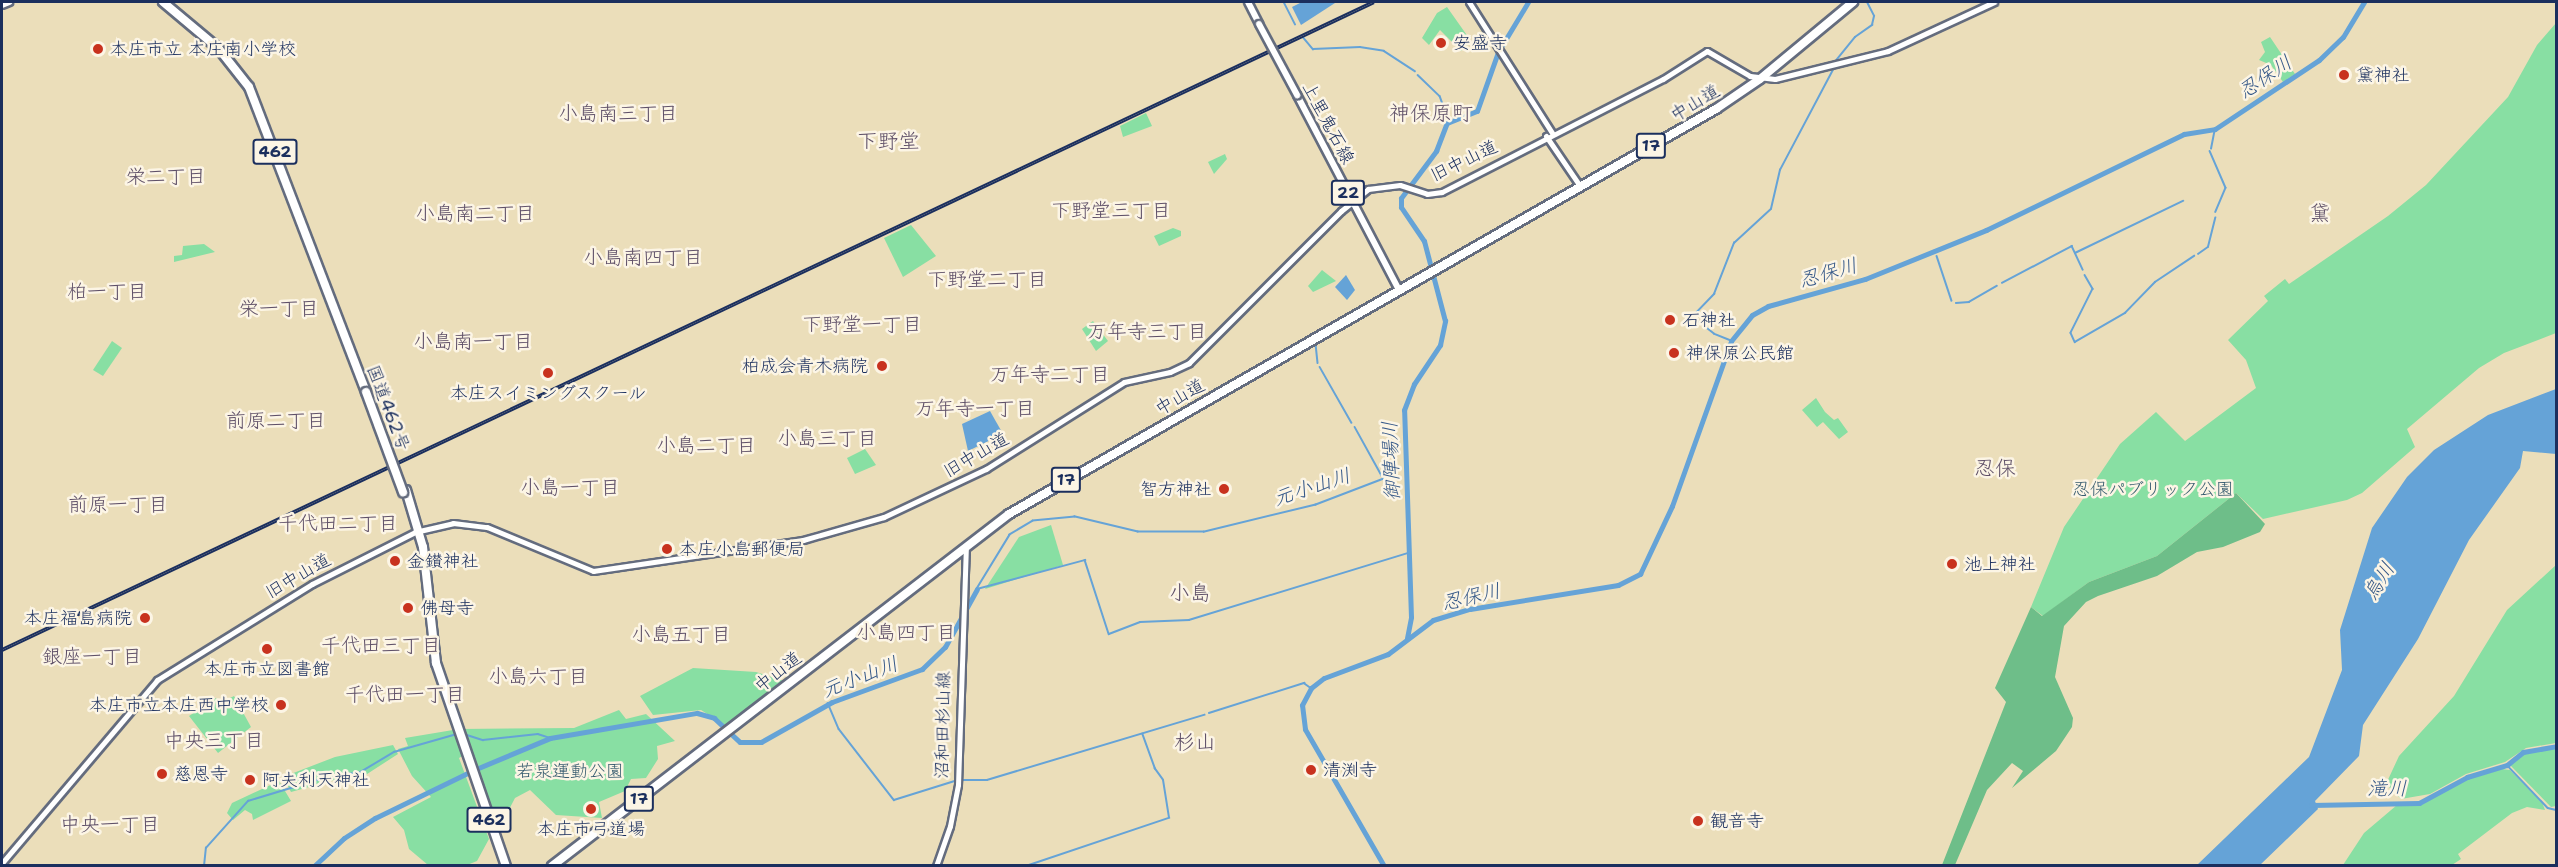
<!DOCTYPE html>
<html>
<head>
<meta charset="utf-8">
<style>
  body { margin:0 }
  #map { position:relative; width:2558px; height:867px; overflow:hidden; background:#ebdeba; font-family:"Shantell Sans","Klee One",sans-serif }
  div>[style] { position:absolute }
  [style*='--x'] { left:calc(var(--x)*1px); top:calc(var(--y)*1px); width:calc(var(--w)*1px); rotate:calc(var(--a)*1deg) }
  .green>* { inset:0; background:#88dfa3 }
  .forest>* { inset:0; background:#6ebe89 }
  .water>* { inset:0; background:#65a3d7 }
  .stream>* { height:1.5px; margin:-0.75px; padding:0 0.75px; transform-origin:0.75px; border-radius:0.75px; background:#65a3d7 }
  .river>* { height:5px; margin:-2.5px; padding:0 2.5px; transform-origin:2.5px; border-radius:2.5px; background:#65a3d7 }
  .roads { filter:drop-shadow(2px 0 #646c7e) drop-shadow(-2px 0 #646c7e) drop-shadow(0 2px #646c7e) drop-shadow(0 -2px #646c7e) }
  .secondary>* { height:5px; margin:-2.5px; padding:0 2.5px; transform-origin:2.5px; border-radius:2.5px; background:#fff }
  .primary>* { height:6px; margin:-3px; padding:0 3px; transform-origin:3px; border-radius:3px; background:#fff }
  .highway>* { height:8px; margin:-4px; padding:0 4px; transform-origin:4px; border-radius:4px; background:#fff }
  .rail>* { height:4px; margin-top:-2px; transform-origin:0; background:repeating-linear-gradient(90deg,#fcf5e5 0 4.5px,#1b2f5e 0 9px); box-sizing:border-box; border-block:2px solid #1b2f5e }
  .bridges { filter:drop-shadow(2px 0 #646c7e) drop-shadow(-2px 0 #646c7e) drop-shadow(0 2px #646c7e) drop-shadow(0 -2px #646c7e) }
  .primary-bridge>* { height:6px; margin:-3px; padding:0 3px; transform-origin:3px; border-radius:3px; background:#fff }
  .highway-bridge>* { height:8px; margin:-4px; padding:0 4px; transform-origin:4px; border-radius:4px; background:#fff }
  .dots>* { width:16px; height:16px; translate:-50% -50%; box-sizing:border-box; border:3px solid #fcf5e5; border-radius:50% }
  span { translate:-50% -50%; white-space:nowrap; text-align:center; line-height:1.15; -webkit-text-stroke:5px #fcf5e5; paint-order:stroke }
  .shield-label span { padding:2px 4px; background:#fcf5e5; border:2px solid; border-radius:4px; -webkit-text-stroke-width:0 }
  .shield-label { font-size:16px; color:#1b2f5e; font-weight:700 }
  .poi-label { font-size:18px; color:#1b2f5e }
  .left { translate:0 -50%; text-align:left }
  .right { translate:-100% -50%; text-align:right }
  .street-label { font-size:18px; color:#1b2f5e }
  .park-label { font-size:18px; color:#365b6f }
  .water-label { font-size:20px; color:#355888; font-style:italic }
  .neighbourhood-label { font-size:20px; color:#5f5068 }
  .quarter-label { font-size:21px; color:#5f5068 }
  .frame { position:absolute; inset:0; border:3px solid #1b2f5e; pointer-events:none }
</style>
</head>
<body>
<div id="map">
  <div class="green">
    <div style="clip-path:polygon(1447px 7px,1471px 41px,1461px 51px,1440px 30px,1429px 45px,1422px 38px,1437px 13px)"></div>
    <div style="clip-path:polygon(2556px 23px,2556px 333px,2504px 353px,2479px 368px,2407px 429px,2415px 447px,2362px 493px,2347px 500px,2263px 519px,2236px 493px,2157px 556px,2089px 582px,2043px 616px,2031px 607px,2064px 527px,2120px 444px,2156px 412px,2197px 453px,2185px 441px,2256px 388px,2246px 360px,2228px 340px,2268px 301px,2264px 296px,2285px 279px,2289px 284px,2388px 216px,2426px 185px,2508px 97px,2537px 45px)"></div>
    <div style="clip-path:polygon(2270px 37px,2295px 74px,2283px 82px,2271px 65px,2259px 60px,2265px 52px,2261px 42px)"></div>
    <div style="clip-path:polygon(1146px 113px,1152px 126px,1123px 137px,1120px 126px)"></div>
    <div style="clip-path:polygon(1225px 154px,1227px 159px,1214px 174px,1208px 162px)"></div>
    <div style="clip-path:polygon(911px 225px,936px 256px,903px 277px,884px 238px)"></div>
    <div style="clip-path:polygon(1173px 228px,1181px 231px,1181px 236px,1159px 246px,1154px 236px)"></div>
    <div style="clip-path:polygon(204px 244px,215px 252px,174px 262px,174px 256px,182px 255px,183px 246px)"></div>
    <div style="clip-path:polygon(1322px 270px,1336px 281px,1313px 292px,1308px 286px)"></div>
    <div style="clip-path:polygon(1093px 321px,1108px 341px,1096px 351px,1082px 329px)"></div>
    <div style="clip-path:polygon(112px 341px,122px 348px,103px 376px,93px 370px)"></div>
    <div style="clip-path:polygon(1816px 398px,1825px 412px,1834px 420px,1838px 418px,1848px 432px,1839px 439px,1823px 422px,1817px 427px,1802px 410px)"></div>
    <div style="clip-path:polygon(865px 449px,876px 465px,855px 474px,847px 458px)"></div>
    <div style="clip-path:polygon(1051px 525px,1063px 565px,985px 589px,1019px 537px)"></div>
    <div style="clip-path:polygon(2556px 565px,2556px 743px,2526px 748px,2505px 762px,2466px 774px,2430px 794px,2401px 799px,2386px 784px,2399px 756px,2454px 696px,2507px 610px)"></div>
    <div style="clip-path:polygon(693px 668px,756px 672px,787px 682px,728px 727px,701px 710px,653px 715px,640px 696px)"></div>
    <div style="clip-path:polygon(234px 696px,251px 727px,218px 753px,189px 716px,216px 698px,220px 703px)"></div>
    <div style="clip-path:polygon(619px 710px,626px 719px,646px 714px,675px 741px,657px 746px,658px 759px,646px 778px,631px 779px,625px 791px,599px 802px,602px 818px,556px 815px,530px 790px,515px 798px,503px 821px,489px 816px,467px 753px,459px 758px,489px 839px,477px 861px,467px 865px,428px 865px,409px 849px,404px 830px,393px 817px,431px 797px,412px 776px,398px 749px,408px 746px,405px 738px,459px 729px,574px 728px)"></div>
    <div style="clip-path:polygon(393px 745px,398px 754px,364px 776px,334px 780px,291px 792px,283px 777px,335px 757px)"></div>
    <div style="clip-path:polygon(2546px 747px,2556px 748px,2556px 806px,2551px 807px,2510px 765px,2521px 754px)"></div>
    <div style="clip-path:polygon(2502px 769px,2510px 770px,2542px 802px,2545px 810px,2527px 807px,2512px 813px,2458px 854px,2461px 859px,2452px 865px,2343px 865px,2364px 833px,2397px 805px,2422px 804px,2468px 779px)"></div>
    <div style="clip-path:polygon(279px 781px,291px 801px,253px 820px,252px 814px,245px 810px,233px 820px,227px 813px,232px 803px)"></div>
  </div>
  <div class="forest">
    <div style="clip-path:polygon(2236px 493px,2265px 524px,2260px 532px,2223px 547px,2197px 552px,2157px 576px,2098px 596px,2086px 602px,2064px 626px,2055px 677px,2073px 718px,2072px 727px,2056px 751px,2012px 788px,2023px 771px,2012px 763px,1987px 790px,1955px 865px,1942px 865px,2006px 702px,1995px 688px,2031px 607px,2042px 616px,2089px 582px,2157px 556px)"></div>
  </div>
  <div class="water">
    <div style="clip-path:polygon(1302px 2px,1335px 2px,1335px 3px,1301px 25px,1292px 7px)"></div>
    <div style="clip-path:polygon(1346px 275px,1355px 290px,1347px 300px,1335px 287px)"></div>
    <div style="clip-path:polygon(2556px 389px,2556px 454px,2523px 451px,2520px 468px,2469px 540px,2418px 639px,2363px 725px,2359px 756px,2315px 801px,2318px 809px,2260px 865px,2197px 865px,2309px 757px,2342px 670px,2340px 630px,2372px 528px,2407px 477px,2434px 450px,2488px 415px)"></div>
    <div style="clip-path:polygon(990px 411px,1003px 434px,968px 451px,962px 424px)"></div>
  </div>
  <div class="stream">
    <div style="--x:1284;--y:2;--w:25;--a:63"></div>
    <div style="--x:1303;--y:37;--w:16;--a:50"></div>
    <div style="--x:1313;--y:49;--w:47;--a:-2.4"></div>
    <div style="--x:1360;--y:47;--w:24;--a:9"></div>
    <div style="--x:1384;--y:51;--w:37;--a:33"></div>
    <div style="--x:1834;--y:63;--w:33;--a:-51"></div>
    <div style="--x:1855;--y:37;--w:21;--a:-35"></div>
    <div style="--x:1872;--y:25;--w:9;--a:-77"></div>
    <div style="--x:1874;--y:16;--w:16;--a:-117"></div>
    <div style="--x:1418;--y:75;--w:30;--a:44"></div>
    <div style="--x:1440;--y:96;--w:27;--a:70"></div>
    <div style="--x:2211;--y:149;--w:20;--a:-79"></div>
    <div style="--x:2210;--y:151;--w:40;--a:66.6"></div>
    <div style="--x:2226;--y:188;--w:26;--a:113"></div>
    <div style="--x:1935;--y:250;--w:1;--a:45"></div>
    <div style="--x:2075;--y:253;--w:120;--a:-25.7"></div>
    <div style="--x:2198;--y:254;--w:12;--a:-35"></div>
    <div style="--x:2208;--y:247;--w:30;--a:-76"></div>
    <div style="--x:1937;--y:256;--w:47;--a:71.6"></div>
    <div style="--x:2085;--y:275;--w:16;--a:60"></div>
    <div style="--x:2093;--y:289;--w:49;--a:116.6"></div>
    <div style="--x:2071;--y:333;--w:10;--a:66"></div>
    <div style="--x:2075;--y:342;--w:58;--a:-30.1"></div>
    <div style="--x:2125;--y:313;--w:43;--a:-45.9"></div>
    <div style="--x:2155;--y:282;--w:47;--a:-33.7"></div>
    <div style="--x:2002;--y:283;--w:79;--a:-27.9"></div>
    <div style="--x:2072;--y:246;--w:26;--a:65"></div>
    <div style="--x:1956;--y:303;--w:13;--a:-4"></div>
    <div style="--x:1969;--y:302;--w:32;--a:-30"></div>
    <div style="--x:1731;--y:341;--w:18;--a:-158"></div>
    <div style="--x:1714;--y:334;--w:28;--a:-142"></div>
    <div style="--x:1692;--y:317;--w:32;--a:-46"></div>
    <div style="--x:1714;--y:294;--w:55;--a:-68.6"></div>
    <div style="--x:1734;--y:243;--w:50;--a:-42.6"></div>
    <div style="--x:1771;--y:209;--w:40;--a:-77"></div>
    <div style="--x:1780;--y:170;--w:115;--a:-62.1"></div>
    <div style="--x:1316;--y:344;--w:19;--a:84"></div>
    <div style="--x:1320;--y:367;--w:64;--a:60.3"></div>
    <div style="--x:1355;--y:427;--w:56;--a:61.1"></div>
    <div style="--x:1384;--y:479;--w:73;--a:159.1"></div>
    <div style="--x:1316;--y:505;--w:115;--a:166.4"></div>
    <div style="--x:1204;--y:532;--w:66;--a:180"></div>
    <div style="--x:1138;--y:532;--w:65;--a:-166.6"></div>
    <div style="--x:1075;--y:517;--w:42;--a:174.6"></div>
    <div style="--x:1033;--y:521;--w:27;--a:149"></div>
    <div style="--x:1010;--y:535;--w:63;--a:121.4"></div>
    <div style="--x:977;--y:589;--w:112;--a:-15"></div>
    <div style="--x:1085;--y:560;--w:78;--a:72"></div>
    <div style="--x:1109;--y:634;--w:33;--a:-21"></div>
    <div style="--x:1140;--y:622;--w:49;--a:-2.3"></div>
    <div style="--x:1189;--y:620;--w:229;--a:-17"></div>
    <div style="--x:828;--y:703;--w:28;--a:67"></div>
    <div style="--x:839;--y:729;--w:90;--a:52.2"></div>
    <div style="--x:894;--y:800;--w:64;--a:-17.3"></div>
    <div style="--x:1209;--y:713;--w:100;--a:-17.5"></div>
    <div style="--x:1304;--y:683;--w:9;--a:36"></div>
    <div style="--x:464;--y:734;--w:20;--a:18"></div>
    <div style="--x:483;--y:740;--w:55;--a:-6.2"></div>
    <div style="--x:538;--y:734;--w:13;--a:18"></div>
    <div style="--x:2507;--y:765;--w:59;--a:46.4"></div>
    <div style="--x:2548;--y:808;--w:8;--a:14"></div>
    <div style="--x:960;--y:780;--w:27;--a:0"></div>
    <div style="--x:987;--y:780;--w:227;--a:-16.7"></div>
    <div style="--x:204;--y:866;--w:18;--a:-84"></div>
    <div style="--x:206;--y:848;--w:63;--a:-48.2"></div>
    <div style="--x:248;--y:801;--w:90;--a:-16.8"></div>
    <div style="--x:334;--y:775;--w:25;--a:-5"></div>
    <div style="--x:359;--y:773;--w:41;--a:-31"></div>
    <div style="--x:394;--y:752;--w:66;--a:-15.9"></div>
    <div style="--x:1026;--y:866;--w:151;--a:-18.6"></div>
    <div style="--x:1169;--y:818;--w:38;--a:-99"></div>
    <div style="--x:1163;--y:780;--w:14;--a:-126"></div>
    <div style="--x:1155;--y:769;--w:37;--a:-110"></div>
  </div>
  <div class="river">
    <div style="--x:1407;--y:638;--w:21;--a:-79"></div>
    <div style="--x:1411;--y:617;--w:207;--a:-91.9"></div>
    <div style="--x:1404;--y:410;--w:28;--a:-69"></div>
    <div style="--x:1414;--y:384;--w:47;--a:-56.3"></div>
    <div style="--x:1440;--y:345;--w:25;--a:-78"></div>
    <div style="--x:1445;--y:321;--w:83;--a:-104.7"></div>
    <div style="--x:1424;--y:241;--w:41;--a:-124.1"></div>
    <div style="--x:1401;--y:207;--w:9;--a:-90"></div>
    <div style="--x:1401;--y:198;--w:59;--a:-53.3"></div>
    <div style="--x:1436;--y:151;--w:30;--a:-69"></div>
    <div style="--x:1447;--y:123;--w:32;--a:-22"></div>
    <div style="--x:1477;--y:111;--w:63;--a:-70.4"></div>
    <div style="--x:1498;--y:52;--w:58;--a:-59"></div>
    <div style="--x:2311;--y:805;--w:108;--a:-1.1"></div>
    <div style="--x:2419;--y:803;--w:55;--a:-28.4"></div>
    <div style="--x:2467;--y:777;--w:42;--a:-16.7"></div>
    <div style="--x:2507;--y:765;--w:21;--a:-39"></div>
    <div style="--x:2523;--y:752;--w:34;--a:-10"></div>
    <div style="--x:314;--y:866;--w:41;--a:-43"></div>
    <div style="--x:344;--y:838;--w:37;--a:-33"></div>
    <div style="--x:375;--y:818;--w:112;--a:-25.9"></div>
    <div style="--x:476;--y:769;--w:80;--a:-22.7"></div>
    <div style="--x:550;--y:738;--w:149;--a:-9.7"></div>
    <div style="--x:697;--y:713;--w:18;--a:16"></div>
    <div style="--x:714;--y:718;--w:35;--a:43"></div>
    <div style="--x:740;--y:742;--w:21;--a:0"></div>
    <div style="--x:761;--y:742;--w:81;--a:-29.4"></div>
    <div style="--x:832;--y:702;--w:96;--a:-20.1"></div>
    <div style="--x:922;--y:669;--w:32;--a:-44"></div>
    <div style="--x:945;--y:647;--w:66;--a:-61.1"></div>
    <div style="--x:1384;--y:866;--w:158;--a:-120"></div>
    <div style="--x:1305;--y:729;--w:24;--a:-97"></div>
    <div style="--x:1302;--y:705;--w:19;--a:-62"></div>
    <div style="--x:1311;--y:688;--w:16;--a:-38"></div>
    <div style="--x:1324;--y:678;--w:68;--a:-20.6"></div>
    <div style="--x:1388;--y:654;--w:56;--a:-37.1"></div>
    <div style="--x:1433;--y:620;--w:39;--a:-17"></div>
    <div style="--x:1470;--y:609;--w:150;--a:-9.2"></div>
    <div style="--x:1618;--y:585;--w:25;--a:-27"></div>
    <div style="--x:1640;--y:574;--w:75;--a:-64.8"></div>
    <div style="--x:1672;--y:506;--w:175;--a:-70.3"></div>
    <div style="--x:1731;--y:341;--w:33;--a:-51"></div>
    <div style="--x:1752;--y:315;--w:18;--a:-29"></div>
    <div style="--x:1768;--y:306;--w:101;--a:-15.6"></div>
    <div style="--x:1865;--y:279;--w:131;--a:-22"></div>
    <div style="--x:1986;--y:230;--w:220;--a:-25.9"></div>
    <div style="--x:2184;--y:134;--w:31;--a:-9"></div>
    <div style="--x:2215;--y:129;--w:125;--a:-33.6"></div>
    <div style="--x:2319;--y:60;--w:33;--a:-44"></div>
    <div style="--x:2343;--y:37;--w:41;--a:-59"></div>
  </div>
  <div class="roads">
    <div class="secondary">
      <div style="--x:1469;--y:2;--w:155;--a:57.6"></div>
      <div style="--x:1546;--y:136;--w:60;--a:55.8"></div>
      <div style="--x:2;--y:863;--w:240;--a:-49.7"></div>
      <div style="--x:157;--y:680;--w:182;--a:-31.8"></div>
      <div style="--x:312;--y:584;--w:115;--a:-26.8"></div>
      <div style="--x:415;--y:532;--w:39;--a:-13"></div>
      <div style="--x:453;--y:523;--w:34;--a:7"></div>
      <div style="--x:487;--y:527;--w:115;--a:22.5"></div>
      <div style="--x:593;--y:571;--w:212;--a:-8.4"></div>
      <div style="--x:803;--y:540;--w:84;--a:-15.9"></div>
      <div style="--x:884;--y:517;--w:113;--a:-25.2"></div>
      <div style="--x:986;--y:469;--w:163;--a:-32.2"></div>
      <div style="--x:1124;--y:382;--w:47;--a:-12.3"></div>
      <div style="--x:1170;--y:372;--w:21;--a:-25"></div>
      <div style="--x:1189;--y:363;--w:215;--a:-45"></div>
      <div style="--x:1341;--y:211;--w:35;--a:-39"></div>
      <div style="--x:1368;--y:189;--w:32;--a:-7"></div>
      <div style="--x:1400;--y:185;--w:28;--a:18"></div>
      <div style="--x:1427;--y:194;--w:15;--a:-8"></div>
      <div style="--x:1442;--y:192;--w:248;--a:-27.1"></div>
      <div style="--x:1663;--y:79;--w:52;--a:-32.5"></div>
      <div style="--x:1707;--y:51;--w:50;--a:30.2"></div>
      <div style="--x:1750;--y:76;--w:25;--a:7"></div>
      <div style="--x:1775;--y:79;--w:116;--a:-13.9"></div>
      <div style="--x:1888;--y:51;--w:117;--a:-24.8"></div>
      <div style="--x:936;--y:866;--w:42;--a:-70.7"></div>
      <div style="--x:950;--y:826;--w:42;--a:-79"></div>
      <div style="--x:958;--y:785;--w:238;--a:-88.1"></div>
    </div>
    <div class="primary">
      <div style="--x:1248;--y:2;--w:25;--a:63"></div>
      <div style="--x:2;--y:5;--w:8;--a:-23"></div>
      <div style="--x:1297;--y:95;--w:220;--a:62.4"></div>
    </div>
    <div class="highway">
      <div style="--x:163;--y:2;--w:73;--a:40"></div>
      <div style="--x:219;--y:49;--w:48;--a:51.7"></div>
      <div style="--x:249;--y:87;--w:327;--a:69"></div>
      <div style="--x:406;--y:490;--w:59;--a:73.4"></div>
      <div style="--x:423;--y:547;--w:117;--a:83.6"></div>
      <div style="--x:436;--y:663;--w:215;--a:71"></div>
      <div style="--x:552;--y:866;--w:577;--a:-37.6"></div>
      <div style="--x:1009;--y:514;--w:815;--a:-29.81"></div>
      <div style="--x:1716;--y:109;--w:53;--a:-34.3"></div>
      <div style="--x:1760;--y:79;--w:121;--a:-39.6"></div>
    </div>
  </div>
  <div class="rail">
    <div style="--x:2;--y:650;--w:1517;--a:-25.28"></div>
  </div>
  <div class="bridges">
    <div class="primary-bridge">
      <div style="--x:1259;--y:24;--w:81;--a:61.8"></div>
    </div>
    <div class="highway-bridge">
      <div style="--x:366;--y:392;--w:107;--a:69.7"></div>
    </div>
  </div>
  <div class="dots">
    <div style="left:1441px;top:43px;background:#c8321e"></div>
    <div style="left:98px;top:49px;background:#c8321e"></div>
    <div style="left:2344px;top:75px;background:#c8321e"></div>
    <div style="left:1670px;top:320px;background:#c8321e"></div>
    <div style="left:1674px;top:353px;background:#c8321e"></div>
    <div style="left:882px;top:366px;background:#c8321e"></div>
    <div style="left:548px;top:373px;background:#c8321e"></div>
    <div style="left:1224px;top:489px;background:#c8321e"></div>
    <div style="left:667px;top:549px;background:#c8321e"></div>
    <div style="left:395px;top:561px;background:#c8321e"></div>
    <div style="left:1952px;top:564px;background:#c8321e"></div>
    <div style="left:408px;top:608px;background:#c8321e"></div>
    <div style="left:145px;top:618px;background:#c8321e"></div>
    <div style="left:267px;top:649px;background:#c8321e"></div>
    <div style="left:281px;top:705px;background:#c8321e"></div>
    <div style="left:1311px;top:770px;background:#c8321e"></div>
    <div style="left:162px;top:774px;background:#c8321e"></div>
    <div style="left:250px;top:780px;background:#c8321e"></div>
    <div style="left:591px;top:809px;background:#c8321e"></div>
    <div style="left:1698px;top:821px;background:#c8321e"></div>
  </div>
  <div class="shield-label">
    <span style="left:1651px;top:146px">17</span>
    <span style="left:275px;top:152px">462</span>
    <span style="left:1348px;top:193px">22</span>
    <span style="left:1066px;top:480px">17</span>
    <span style="left:639px;top:799px">17</span>
    <span style="left:489px;top:820px">462</span>
  </div>
  <div class="poi-label">
    <span class="left" style="left:1453px;top:43px">安盛寺</span>
    <span class="left" style="left:110px;top:49px">本庄市立 本庄南小学校</span>
    <span class="left" style="left:2356px;top:75px">黛神社</span>
    <span class="left" style="left:1682px;top:320px">石神社</span>
    <span class="left" style="left:1686px;top:353px">神保原公民館</span>
    <span class="right" style="left:868px;top:366px">柏成会青木病院</span>
    <span style="left:548px;top:393px">本庄スイミングスクール</span>
    <span class="right" style="left:1212px;top:489px">智方神社</span>
    <span class="left" style="left:679px;top:549px">本庄小島郵便局</span>
    <span class="left" style="left:407px;top:561px">金鑚神社</span>
    <span class="left" style="left:1964px;top:564px">池上神社</span>
    <span class="left" style="left:420px;top:608px">佛母寺</span>
    <span class="right" style="left:132px;top:618px">本庄福島病院</span>
    <span style="left:267px;top:669px">本庄市立図書館</span>
    <span class="right" style="left:269px;top:705px">本庄市立本庄西中学校</span>
    <span class="left" style="left:1323px;top:770px">清渕寺</span>
    <span class="left" style="left:174px;top:774px">慈恩寺</span>
    <span class="left" style="left:262px;top:780px">阿夫利天神社</span>
    <span class="left" style="left:1710px;top:821px">観音寺</span>
    <span style="left:591px;top:829px">本庄市弓道場</span>
  </div>
  <div class="street-label">
    <span style="left:1695px;top:103px;rotate:-31deg">中山道</span>
    <span style="left:1328px;top:123px;rotate:62deg">上里鬼石線</span>
    <span style="left:1464px;top:161px;rotate:-26deg">旧中山道</span>
    <span style="left:1180px;top:397px;rotate:-30deg">中山道</span>
    <span style="left:388px;top:408px;rotate:69deg">国道462号</span>
    <span style="left:976px;top:455px;rotate:-30deg">旧中山道</span>
    <span style="left:298px;top:576px;rotate:-30deg">旧中山道</span>
    <span style="left:778px;top:672px;rotate:-38deg">中山道</span>
    <span style="left:943px;top:725px;rotate:-89deg">沼和田杉山線</span>
  </div>
  <div class="park-label">
    <span style="left:2153px;top:489px">忍保パブリック公園</span>
    <span style="left:570px;top:771px">若泉運動公園</span>
  </div>
  <div class="water-label">
    <span style="left:2265px;top:77px;rotate:-34deg">忍保川</span>
    <span style="left:1828px;top:273px;rotate:-16deg">忍保川</span>
    <span style="left:1391px;top:461px;rotate:-92deg">御陣場川</span>
    <span style="left:1312px;top:487px;rotate:-18deg">元小山川</span>
    <span style="left:2379px;top:581px;rotate:-58deg">烏川</span>
    <span style="left:1471px;top:597px;rotate:-13deg">忍保川</span>
    <span style="left:860px;top:677px;rotate:-21deg">元小山川</span>
    <span style="left:2387px;top:788px">滝川</span>
  </div>
  <div class="neighbourhood-label">
    <span style="left:618px;top:113px">小島南三丁目</span>
    <span style="left:166px;top:176px">栄二丁目</span>
    <span style="left:1111px;top:210px">下野堂三丁目</span>
    <span style="left:475px;top:213px">小島南二丁目</span>
    <span style="left:643px;top:257px">小島南四丁目</span>
    <span style="left:987px;top:279px">下野堂二丁目</span>
    <span style="left:107px;top:291px">柏一丁目</span>
    <span style="left:279px;top:308px">栄一丁目</span>
    <span style="left:862px;top:324px">下野堂一丁目</span>
    <span style="left:1147px;top:331px">万年寺三丁目</span>
    <span style="left:473px;top:341px">小島南一丁目</span>
    <span style="left:1050px;top:374px">万年寺二丁目</span>
    <span style="left:975px;top:408px">万年寺一丁目</span>
    <span style="left:276px;top:420px">前原二丁目</span>
    <span style="left:827px;top:438px">小島三丁目</span>
    <span style="left:706px;top:445px">小島二丁目</span>
    <span style="left:570px;top:487px">小島一丁目</span>
    <span style="left:118px;top:504px">前原一丁目</span>
    <span style="left:338px;top:523px">千代田二丁目</span>
    <span style="left:906px;top:632px">小島四丁目</span>
    <span style="left:681px;top:634px">小島五丁目</span>
    <span style="left:381px;top:645px">千代田三丁目</span>
    <span style="left:92px;top:656px">銀座一丁目</span>
    <span style="left:538px;top:676px">小島六丁目</span>
    <span style="left:405px;top:694px">千代田一丁目</span>
    <span style="left:214px;top:740px">中央三丁目</span>
    <span style="left:110px;top:824px">中央一丁目</span>
  </div>
  <div class="quarter-label">
    <span style="left:1431px;top:113px">神保原町</span>
    <span style="left:888px;top:141px">下野堂</span>
    <span style="left:2320px;top:213px">黛</span>
    <span style="left:1995px;top:468px">忍保</span>
    <span style="left:1190px;top:593px">小島</span>
    <span style="left:1195px;top:742px">杉山</span>
  </div>
  <div class="frame"></div>
</div>
</body>
</html>
